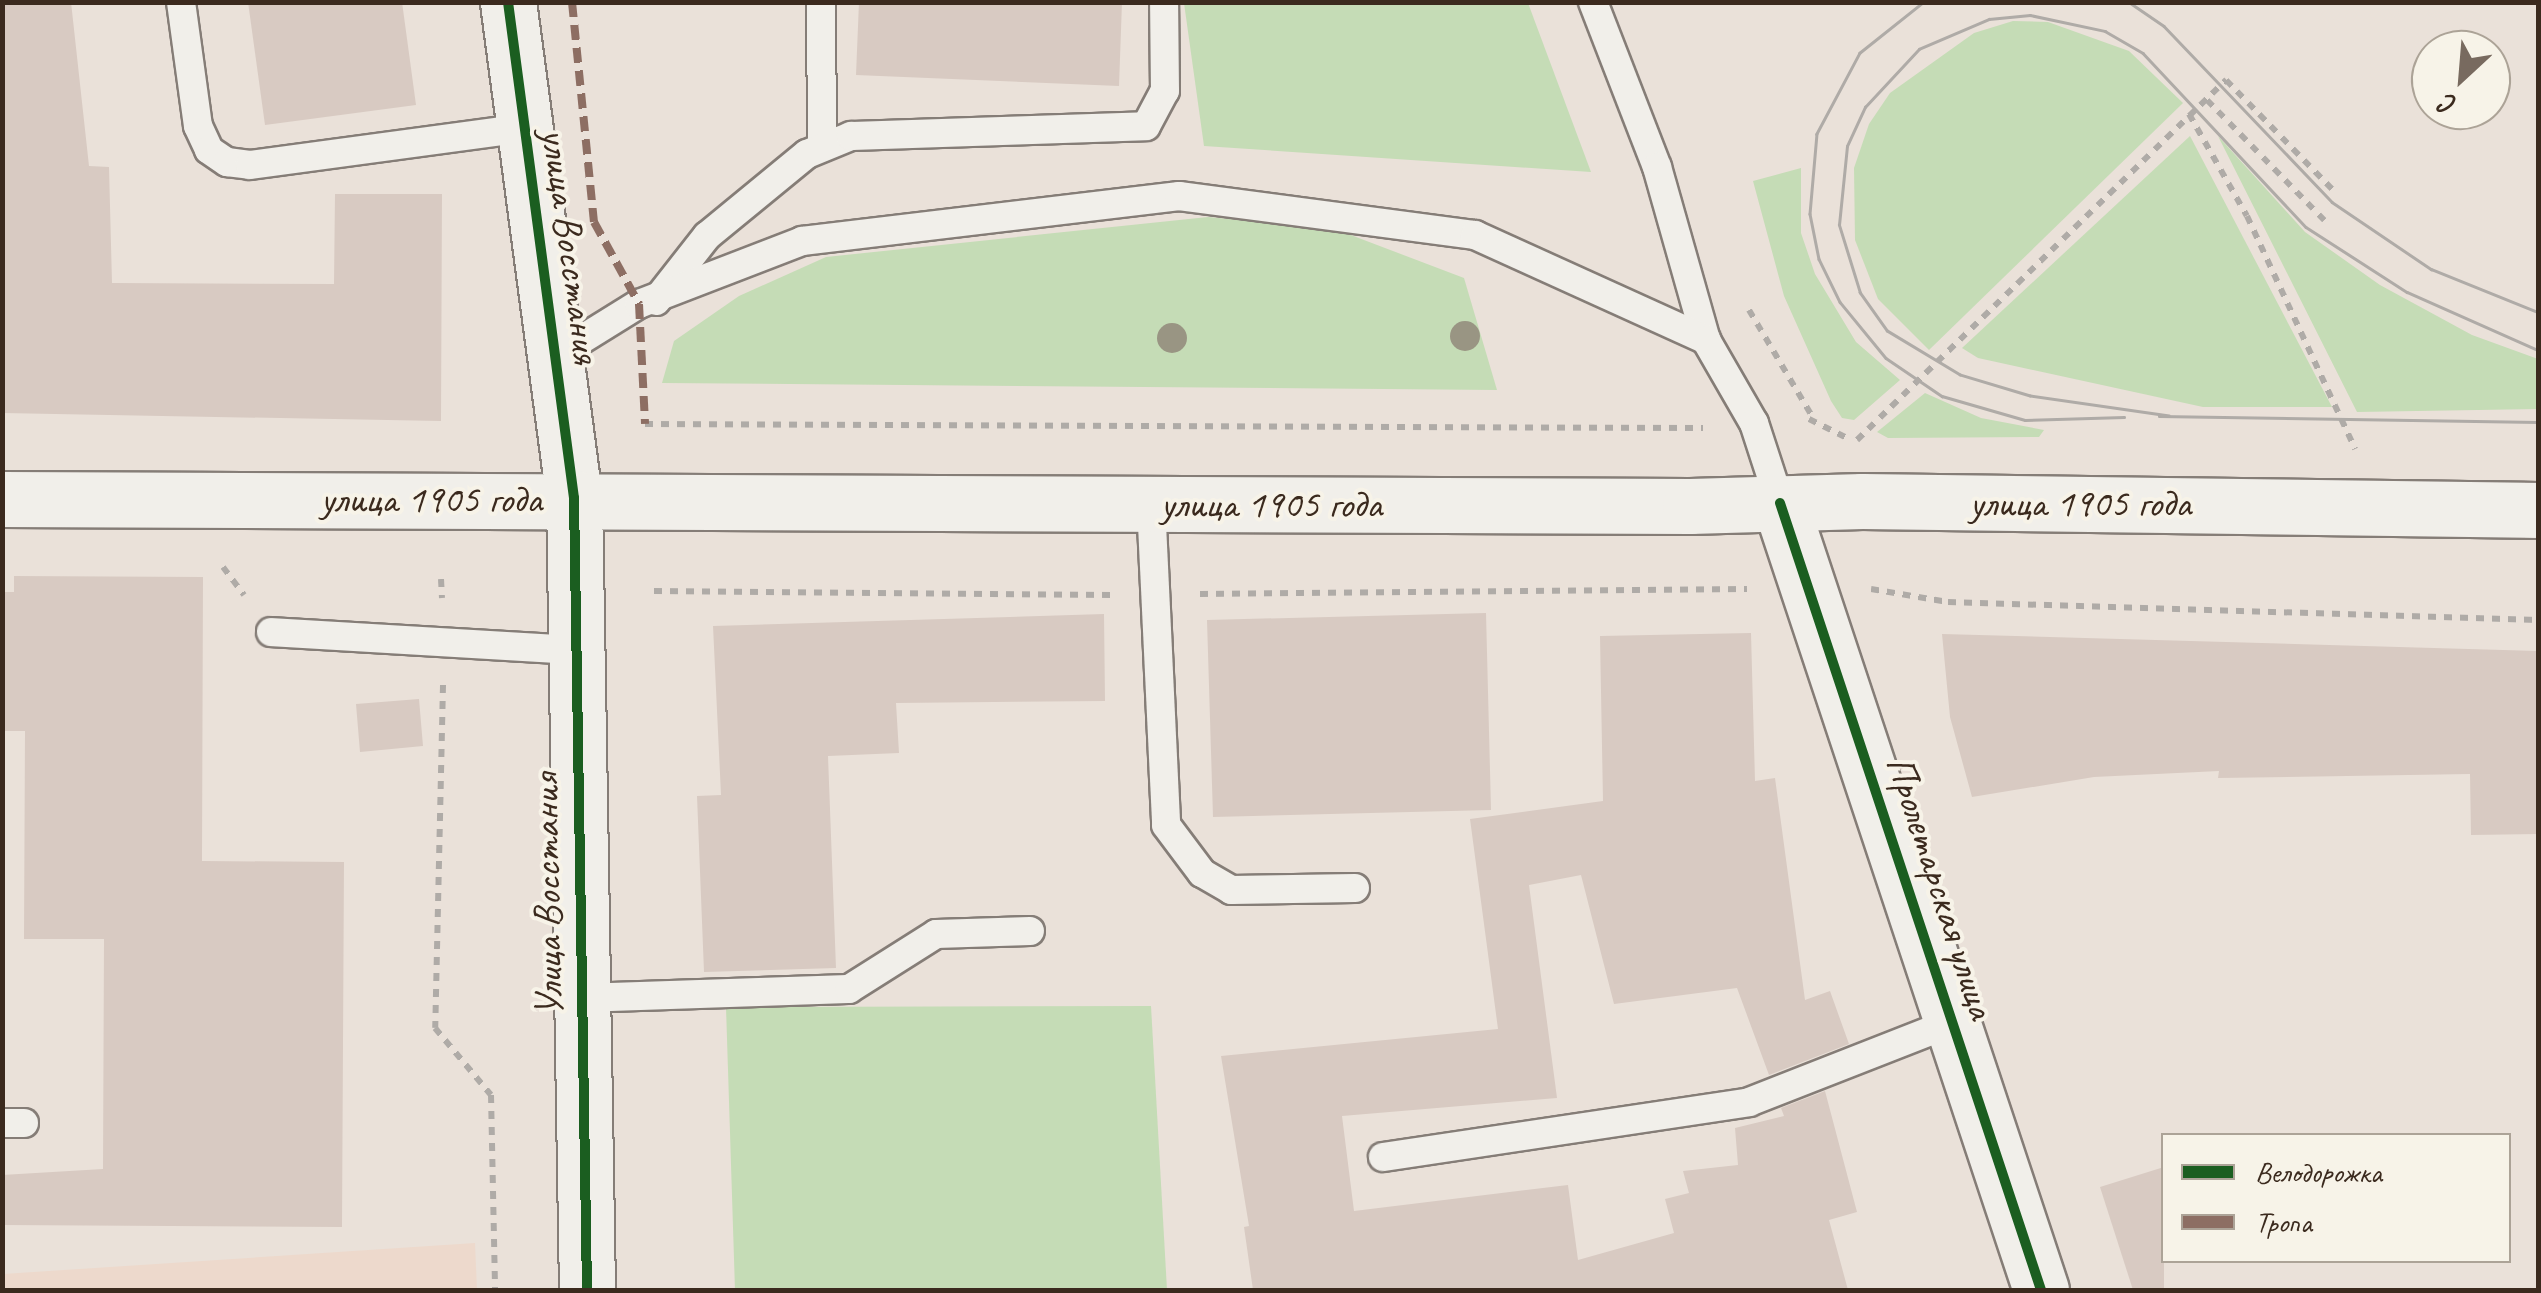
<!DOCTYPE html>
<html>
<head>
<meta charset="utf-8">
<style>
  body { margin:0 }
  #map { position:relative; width:2541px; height:1293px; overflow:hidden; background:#eae1d9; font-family:Caveat,sans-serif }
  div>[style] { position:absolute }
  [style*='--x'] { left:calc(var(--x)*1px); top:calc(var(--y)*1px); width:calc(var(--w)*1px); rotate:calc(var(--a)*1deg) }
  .built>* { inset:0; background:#edd9cc }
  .green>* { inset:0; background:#c5dcb6 }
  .building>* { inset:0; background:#d8cac2 }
  .path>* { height:6px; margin-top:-3px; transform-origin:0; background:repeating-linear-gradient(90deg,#afaba7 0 8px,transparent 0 16px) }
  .roads { filter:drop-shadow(2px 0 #857d77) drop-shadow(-2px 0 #857d77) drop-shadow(0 2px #857d77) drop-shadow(0 -2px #857d77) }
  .service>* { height:28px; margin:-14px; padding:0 14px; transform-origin:14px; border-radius:14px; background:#f1efea }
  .minor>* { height:55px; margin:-27.5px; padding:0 27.5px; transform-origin:27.5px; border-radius:27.5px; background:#f1efea }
  .tertiary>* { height:55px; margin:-27.5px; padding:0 27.5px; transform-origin:27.5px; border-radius:27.5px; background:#f1efea }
  .primary>* { height:55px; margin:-27.5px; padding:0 27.5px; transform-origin:27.5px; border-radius:27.5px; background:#f1efea }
  .tram>* { height:2.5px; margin:-1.25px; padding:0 1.25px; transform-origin:1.25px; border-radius:1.25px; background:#afaba7 }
  .quiet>* { height:8px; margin-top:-4px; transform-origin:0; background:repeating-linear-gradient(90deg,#8d6e63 0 15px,transparent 0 23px) }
  .cycleway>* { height:10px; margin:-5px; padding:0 5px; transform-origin:5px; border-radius:5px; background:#1b5e20 }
  .trees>* { width:30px; height:30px; margin:-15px; border-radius:50%; background:#999583 }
  span { translate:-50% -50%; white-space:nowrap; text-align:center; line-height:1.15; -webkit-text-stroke:8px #f7f3e8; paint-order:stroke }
  .street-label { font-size:40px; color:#3b2a1e }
  .frame { position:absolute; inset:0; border:5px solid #3b2a1e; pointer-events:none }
  .legend { position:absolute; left:2161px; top:1133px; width:350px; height:130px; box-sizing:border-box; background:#f7f3e8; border:2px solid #aca397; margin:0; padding:12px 18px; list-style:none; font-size:30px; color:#3b2a1e }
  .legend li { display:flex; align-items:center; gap:20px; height:50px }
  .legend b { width:50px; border:2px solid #aca397 }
  .north { position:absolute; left:2411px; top:30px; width:100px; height:100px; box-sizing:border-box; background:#f7f3e8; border:2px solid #aca397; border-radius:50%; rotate:206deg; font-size:28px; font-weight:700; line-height:40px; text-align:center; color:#3b2a1e }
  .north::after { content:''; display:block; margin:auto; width:35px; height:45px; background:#786a5f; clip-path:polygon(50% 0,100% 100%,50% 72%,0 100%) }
</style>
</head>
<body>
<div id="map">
  <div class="built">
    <div style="clip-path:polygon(475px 1243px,477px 1290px,3px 1290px,3px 1274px)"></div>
  </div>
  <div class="green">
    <div style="clip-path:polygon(1184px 3px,1528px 3px,1591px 172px,1204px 146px)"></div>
    <div style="clip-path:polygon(2013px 21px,2048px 22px,2129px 51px,2183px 103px,1929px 350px,1878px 299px,1855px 240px,1854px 168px,1869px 124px,1890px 93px,1974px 33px)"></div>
    <div style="clip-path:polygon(2190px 136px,2332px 407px,2203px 407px,1978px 358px,1962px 348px)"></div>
    <div style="clip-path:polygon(2218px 136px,2305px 232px,2380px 285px,2472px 335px,2538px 359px,2538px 409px,2357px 412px)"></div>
    <div style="clip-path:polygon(1801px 168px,1801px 233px,1815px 274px,1856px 342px,1900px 380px,1854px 420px,1842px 418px,1831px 401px,1784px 296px,1753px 181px)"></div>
    <div style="clip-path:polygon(1208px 217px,1335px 229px,1464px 278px,1497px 390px,662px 383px,674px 341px,739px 296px,826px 257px)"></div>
    <div style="clip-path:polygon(1925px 393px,1981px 418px,2044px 430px,2039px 437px,1888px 438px,1877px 432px)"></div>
    <div style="clip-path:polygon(1151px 1006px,1167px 1290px,735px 1290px,726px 1007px)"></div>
  </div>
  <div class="building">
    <div style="clip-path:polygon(2px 2px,71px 2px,89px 166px,109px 167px,112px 283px,334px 284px,335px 194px,442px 194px,441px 421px,2px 413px)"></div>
    <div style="clip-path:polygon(248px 2px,402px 2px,416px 105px,265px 125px)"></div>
    <div style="clip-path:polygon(859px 2px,1122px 2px,1119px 86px,856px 75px)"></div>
    <div style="clip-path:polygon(14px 576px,203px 577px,202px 861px,344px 862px,342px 1227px,2px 1225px,2px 1175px,103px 1169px,104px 939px,24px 939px,25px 731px,2px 731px,2px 592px,14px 592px)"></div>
    <div style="clip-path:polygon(1486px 613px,1491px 810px,1213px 817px,1207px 620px)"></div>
    <div style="clip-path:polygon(1104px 614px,1105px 701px,896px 703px,899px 753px,828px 756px,836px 968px,704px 972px,697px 796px,721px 795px,713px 626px)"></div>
    <div style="clip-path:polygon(1751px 633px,1755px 781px,1775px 778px,1805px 1000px,1830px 991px,1849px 1044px,1769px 1075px,1737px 988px,1614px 1004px,1581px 875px,1529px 885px,1557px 1098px,1342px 1116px,1354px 1211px,1568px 1185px,1578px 1260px,1674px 1233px,1665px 1199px,1689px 1193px,1683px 1171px,1738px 1165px,1735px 1128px,1784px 1116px,1781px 1108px,1825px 1091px,1857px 1212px,1829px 1220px,1848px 1290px,1253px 1290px,1244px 1227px,1249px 1226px,1221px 1056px,1498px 1029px,1470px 819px,1603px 801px,1600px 636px)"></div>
    <div style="clip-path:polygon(1942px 634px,2538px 651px,2538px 834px,2471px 835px,2470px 774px,2218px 778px,2219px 771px,2094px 777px,1972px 797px,1950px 717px)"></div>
    <div style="clip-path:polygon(419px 699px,423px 746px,360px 752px,356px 704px)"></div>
    <div style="clip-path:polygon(2164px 1167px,2164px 1290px,2133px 1290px,2100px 1187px)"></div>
  </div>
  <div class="path">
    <div style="--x:2207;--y:100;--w:168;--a:45.7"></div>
    <div style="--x:2189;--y:114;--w:117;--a:60.4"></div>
    <div style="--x:2247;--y:216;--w:257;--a:65.1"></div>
    <div style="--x:1749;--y:310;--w:126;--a:59.3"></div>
    <div style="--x:1809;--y:419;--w:47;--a:26.6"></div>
    <div style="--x:645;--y:424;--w:1058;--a:0.22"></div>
    <div style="--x:1857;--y:440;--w:516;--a:-44.29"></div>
    <div style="--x:2226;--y:80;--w:155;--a:45.8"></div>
    <div style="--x:223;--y:567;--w:35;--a:53"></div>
    <div style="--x:441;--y:579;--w:19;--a:87"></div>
    <div style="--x:1871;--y:589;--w:78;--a:9.6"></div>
    <div style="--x:1948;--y:602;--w:590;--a:1.75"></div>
    <div style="--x:654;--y:591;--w:459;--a:0.5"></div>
    <div style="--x:1200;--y:594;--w:547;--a:-0.52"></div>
    <div style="--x:443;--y:685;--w:343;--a:91.3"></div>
    <div style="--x:435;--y:1028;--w:87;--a:50.1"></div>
    <div style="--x:491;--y:1095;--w:195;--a:88.8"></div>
  </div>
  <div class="roads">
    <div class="service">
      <div style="--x:181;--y:2;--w:125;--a:82.2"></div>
      <div style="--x:198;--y:126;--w:26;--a:65"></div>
      <div style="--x:209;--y:150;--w:22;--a:34"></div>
      <div style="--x:227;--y:162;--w:23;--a:7"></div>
      <div style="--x:250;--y:165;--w:277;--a:-7.7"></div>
      <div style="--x:821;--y:2;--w:145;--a:89.6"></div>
      <div style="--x:1593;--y:2;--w:177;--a:68.8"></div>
      <div style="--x:1657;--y:167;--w:180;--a:74.2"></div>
      <div style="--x:656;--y:301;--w:83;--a:-51.9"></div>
      <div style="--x:707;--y:236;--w:129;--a:-39.4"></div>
      <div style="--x:807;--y:154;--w:48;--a:-22.2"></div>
      <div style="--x:851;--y:136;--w:295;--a:-1.9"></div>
      <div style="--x:1146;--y:126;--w:40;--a:-62"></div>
      <div style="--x:1165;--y:91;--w:89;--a:-90.6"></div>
      <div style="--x:555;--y:356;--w:99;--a:-31.8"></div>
      <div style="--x:639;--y:304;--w:175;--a:-21.1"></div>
      <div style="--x:802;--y:241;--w:380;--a:-6.8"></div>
      <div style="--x:1179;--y:196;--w:299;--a:7.5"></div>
      <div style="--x:1475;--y:235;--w:254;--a:24.4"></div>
      <div style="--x:1706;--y:340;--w:96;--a:60"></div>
      <div style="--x:1754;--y:423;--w:84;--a:72"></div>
      <div style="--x:1151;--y:503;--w:322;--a:87.3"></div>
      <div style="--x:1166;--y:825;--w:60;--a:53.1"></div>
      <div style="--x:1202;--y:873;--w:34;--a:30"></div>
      <div style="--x:1231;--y:890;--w:124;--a:-0.9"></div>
      <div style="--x:271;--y:632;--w:302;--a:3.4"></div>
      <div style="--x:580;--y:998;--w:269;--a:-1.9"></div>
      <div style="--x:849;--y:989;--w:103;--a:-32.3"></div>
      <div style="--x:936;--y:934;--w:94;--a:-1.8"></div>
      <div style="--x:2;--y:1123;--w:22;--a:0"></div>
      <div style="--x:1383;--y:1157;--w:370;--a:-8.5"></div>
      <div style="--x:1749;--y:1102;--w:219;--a:-21.4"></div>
    </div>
    <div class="minor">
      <div style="--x:1780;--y:503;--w:829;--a:71.65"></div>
    </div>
    <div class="tertiary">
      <div style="--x:508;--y:2;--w:500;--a:82.42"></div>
      <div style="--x:574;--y:498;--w:792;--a:89.06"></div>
    </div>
    <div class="primary">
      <div style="--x:2;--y:499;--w:1688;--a:0.24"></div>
      <div style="--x:1690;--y:506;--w:172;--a:-1.7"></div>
      <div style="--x:1862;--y:501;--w:676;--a:0.76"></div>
    </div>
  </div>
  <div class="tram">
    <div style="--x:1924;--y:2;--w:82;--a:141.4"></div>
    <div style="--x:1860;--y:53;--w:92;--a:118"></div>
    <div style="--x:1817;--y:134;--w:80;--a:95"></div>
    <div style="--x:1810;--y:214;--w:46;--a:78.7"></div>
    <div style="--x:1819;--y:259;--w:48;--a:64"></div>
    <div style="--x:1840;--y:302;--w:72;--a:50.6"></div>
    <div style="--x:1886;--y:358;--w:68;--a:34.2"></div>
    <div style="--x:1942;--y:396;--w:86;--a:16.1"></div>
    <div style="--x:2025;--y:420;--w:99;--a:-1.7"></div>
    <div style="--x:2129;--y:2;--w:42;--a:34.4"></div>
    <div style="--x:2164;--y:26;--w:243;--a:46.3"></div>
    <div style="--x:2332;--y:202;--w:120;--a:34.1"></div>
    <div style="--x:2431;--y:269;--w:115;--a:21.9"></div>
    <div style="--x:2159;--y:416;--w:379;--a:0.9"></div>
    <div style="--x:2169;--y:416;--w:140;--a:-171.8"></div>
    <div style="--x:2030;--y:396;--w:73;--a:-163.3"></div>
    <div style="--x:1960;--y:375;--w:85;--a:-148.9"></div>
    <div style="--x:1887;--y:331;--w:47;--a:-125.4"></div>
    <div style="--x:1860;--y:293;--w:71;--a:-107.2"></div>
    <div style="--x:1839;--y:225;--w:79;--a:-84.2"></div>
    <div style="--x:1847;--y:146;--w:43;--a:-65.2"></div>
    <div style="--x:1865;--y:107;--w:79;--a:-47"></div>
    <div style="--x:1919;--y:49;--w:76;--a:-23.2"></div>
    <div style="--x:1989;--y:19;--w:41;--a:-5.6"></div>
    <div style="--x:2030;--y:15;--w:77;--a:12"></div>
    <div style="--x:2105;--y:31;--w:44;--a:30.1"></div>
    <div style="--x:2143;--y:53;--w:238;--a:46.9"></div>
    <div style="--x:2306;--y:227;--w:120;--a:32.8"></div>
    <div style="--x:2407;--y:292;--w:143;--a:23.9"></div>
  </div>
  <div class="quiet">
    <div style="--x:572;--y:2;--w:221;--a:84.3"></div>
    <div style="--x:594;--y:222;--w:94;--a:61.2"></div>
    <div style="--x:639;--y:304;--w:120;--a:87.1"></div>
  </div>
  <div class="cycleway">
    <div style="--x:508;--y:2;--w:500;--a:82.42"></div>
    <div style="--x:574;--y:498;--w:792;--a:89.06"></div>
    <div style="--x:1780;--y:503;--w:829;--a:71.65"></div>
  </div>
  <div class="trees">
    <div style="left:1465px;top:336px"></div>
    <div style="left:1172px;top:338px"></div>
  </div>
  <div class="street-label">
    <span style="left:571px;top:246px;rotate:82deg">улица Восстания</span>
    <span style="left:431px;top:499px">улица 1905 года</span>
    <span style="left:2080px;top:503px">улица 1905 года</span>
    <span style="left:1271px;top:504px">улица 1905 года</span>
    <span style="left:1941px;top:887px;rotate:72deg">Пролетарская улица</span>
    <span style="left:547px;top:895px;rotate:-91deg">Улица Восстания</span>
  </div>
  <div class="frame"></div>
  <ul class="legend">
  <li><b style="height:12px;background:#1b5e20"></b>Велодорожка</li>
  <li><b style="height:12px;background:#8d6e63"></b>Тропа</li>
  </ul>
  <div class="north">С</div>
</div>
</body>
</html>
